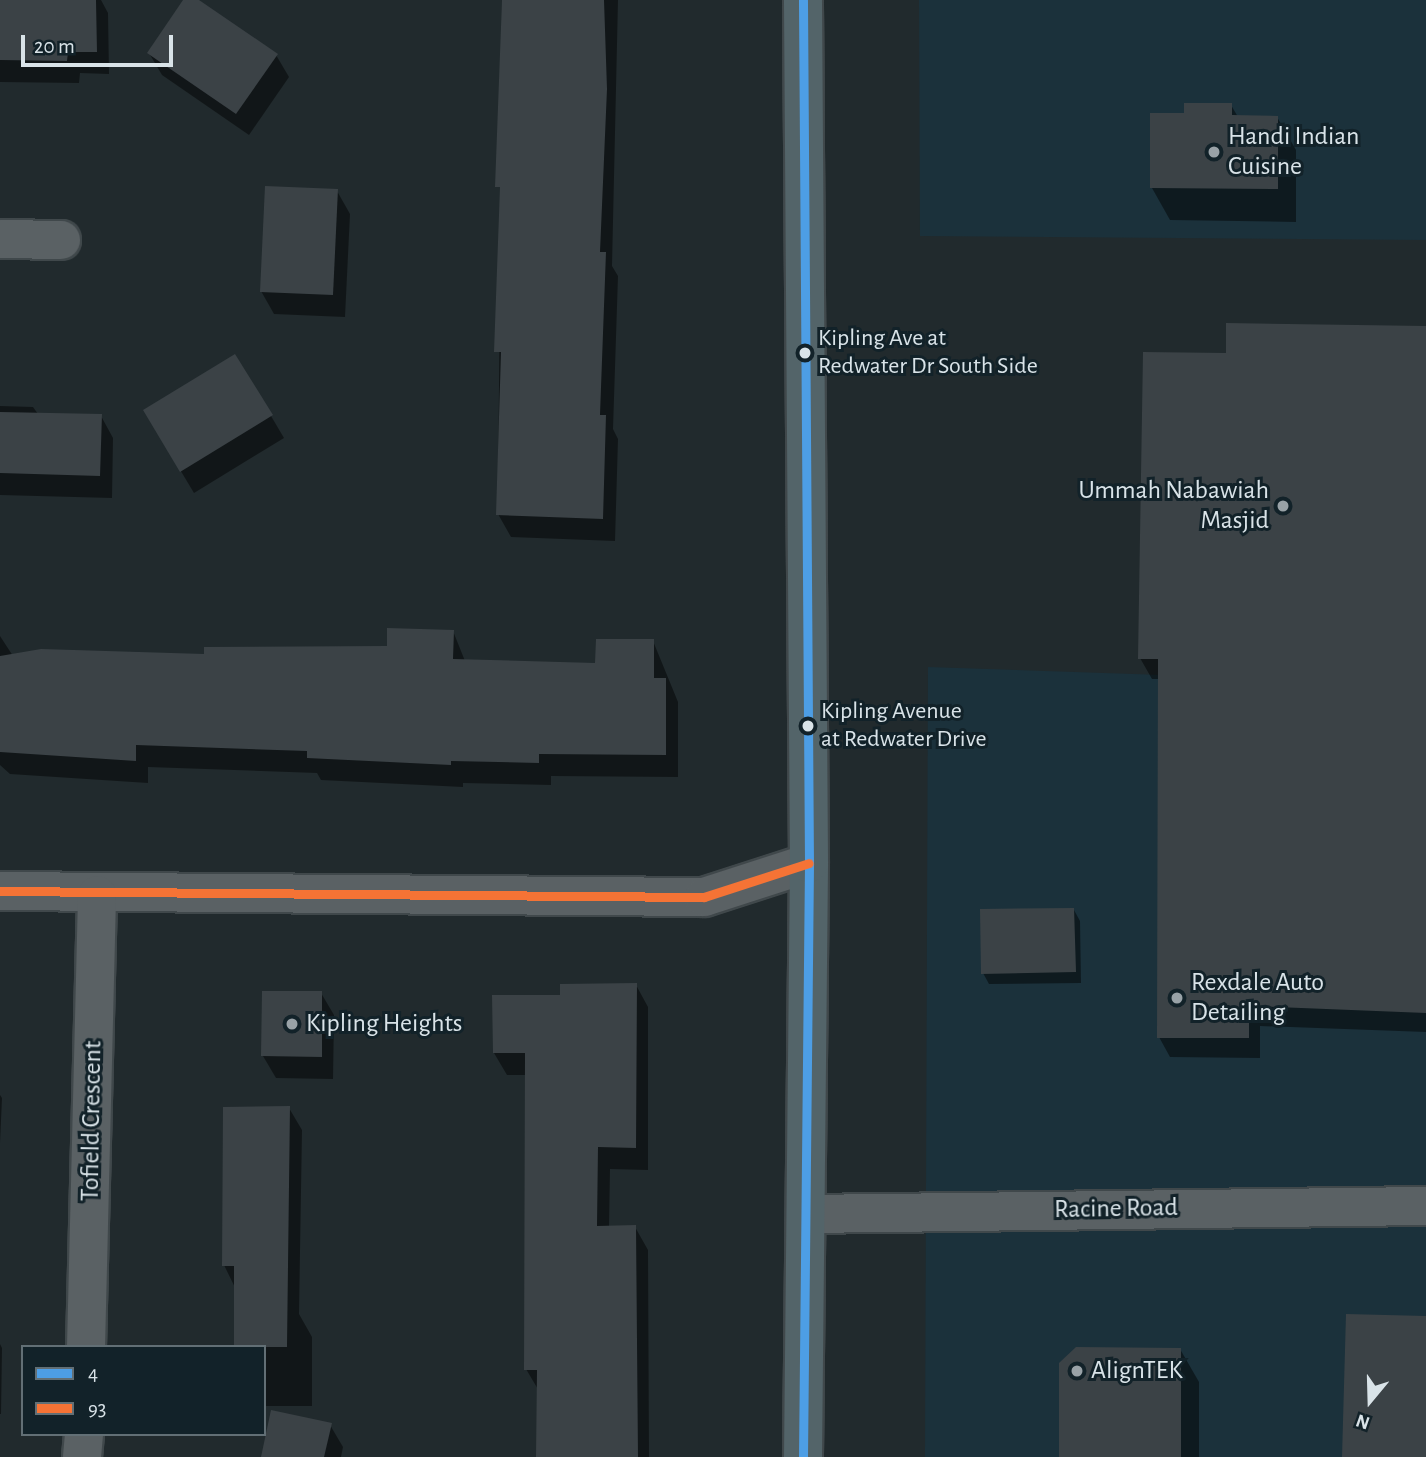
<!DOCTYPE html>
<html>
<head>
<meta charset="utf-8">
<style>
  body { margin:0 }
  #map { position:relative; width:1426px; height:1457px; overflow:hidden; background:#212a2d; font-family:"Alegreya Sans",sans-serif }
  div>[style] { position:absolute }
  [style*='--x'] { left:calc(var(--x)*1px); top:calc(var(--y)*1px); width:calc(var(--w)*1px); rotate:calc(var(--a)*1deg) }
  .built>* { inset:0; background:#1b313b }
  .shadow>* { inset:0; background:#0007 }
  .building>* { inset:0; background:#3b4246 }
  .roads { filter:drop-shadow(2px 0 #40484b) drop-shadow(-2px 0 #40484b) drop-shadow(0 2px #40484b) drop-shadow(0 -2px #40484b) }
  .minor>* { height:38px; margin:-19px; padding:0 19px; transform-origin:19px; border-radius:19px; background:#5a6164 }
  .major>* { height:38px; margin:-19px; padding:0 19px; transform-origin:19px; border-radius:19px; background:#536469 }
  .bus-1>* { height:9px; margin:-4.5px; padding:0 4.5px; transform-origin:4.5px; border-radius:4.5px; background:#4d9ee5 }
  .bus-2>* { height:9px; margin:-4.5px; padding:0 4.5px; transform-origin:4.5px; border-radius:4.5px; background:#f57335 }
  .dots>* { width:19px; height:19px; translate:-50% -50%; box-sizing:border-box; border:4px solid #122229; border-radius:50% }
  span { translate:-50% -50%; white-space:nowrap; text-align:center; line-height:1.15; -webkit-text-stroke:6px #122229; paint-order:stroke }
  .bus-label { font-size:24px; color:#d9e3e8 }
  .left { translate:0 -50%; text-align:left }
  .poi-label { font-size:26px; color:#d9e3e8 }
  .right { translate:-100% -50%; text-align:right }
  .street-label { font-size:26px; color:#d9e3e8 }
  .legend { position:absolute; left:21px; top:1345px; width:245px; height:91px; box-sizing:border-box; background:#122229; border:2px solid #626f75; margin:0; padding:9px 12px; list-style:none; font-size:21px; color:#d9e3e8 }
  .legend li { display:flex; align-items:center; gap:14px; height:35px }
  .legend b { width:35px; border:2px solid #626f75 }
  .north { position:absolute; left:1335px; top:1366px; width:70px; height:70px; -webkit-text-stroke:5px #122229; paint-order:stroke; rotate:199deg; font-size:19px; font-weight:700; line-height:28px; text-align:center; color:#d9e3e8 }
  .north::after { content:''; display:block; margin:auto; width:24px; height:32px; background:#d9e3e8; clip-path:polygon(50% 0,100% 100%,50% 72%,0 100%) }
  .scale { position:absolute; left:21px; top:35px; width:152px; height:32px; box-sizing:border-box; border:4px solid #d9e3e8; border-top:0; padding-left:9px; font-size:21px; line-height:24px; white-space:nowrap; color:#d9e3e8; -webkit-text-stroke:5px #122229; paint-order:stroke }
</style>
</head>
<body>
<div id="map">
  <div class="built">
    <div style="clip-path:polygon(919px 0,1426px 0,1426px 240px,920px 236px)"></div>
    <div style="clip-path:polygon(928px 667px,1426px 684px,1426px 1457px,925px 1457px)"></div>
  </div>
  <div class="shadow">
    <div style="clip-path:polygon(0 0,101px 0,108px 13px,109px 74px,80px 73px,79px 83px,0 82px)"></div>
    <div style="clip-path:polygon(185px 0,196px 0,276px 55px,289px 77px,249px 135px,162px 75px,149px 53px)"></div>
    <div style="clip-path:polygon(502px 0,618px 0,612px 266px,618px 276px,613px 429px,618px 439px,615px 541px,511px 537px,498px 514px)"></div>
    <div style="clip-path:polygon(1231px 105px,1238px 117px,1277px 117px,1296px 150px,1296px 222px,1170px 220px,1152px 188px,1186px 115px)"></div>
    <div style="clip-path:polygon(337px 191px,350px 214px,345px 317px,274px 314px,261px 291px)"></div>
    <div style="clip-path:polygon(1426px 328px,1426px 1032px,1260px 1026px,1260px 1058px,1170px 1057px,1159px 1037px,1159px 679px,1152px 679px,1140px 658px,1228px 355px)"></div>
    <div style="clip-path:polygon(0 406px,33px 407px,38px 414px,101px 416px,113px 438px,112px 498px,0 495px)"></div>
    <div style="clip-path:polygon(271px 416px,284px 438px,194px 493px,158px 433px)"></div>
    <div style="clip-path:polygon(453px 631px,465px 661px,597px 665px,653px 641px,678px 702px,678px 777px,551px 776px,551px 785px,463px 783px,463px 787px,321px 780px,317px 773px,148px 767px,148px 783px,10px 774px,0 765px,0 636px,13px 656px,205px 656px,388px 648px)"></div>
    <div style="clip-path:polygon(1074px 910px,1080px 921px,1081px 983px,989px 984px,983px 973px)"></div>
    <div style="clip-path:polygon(636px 985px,648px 1007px,648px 1170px,610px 1169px,609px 1227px,635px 1227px,648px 1250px,649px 1457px,539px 1457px,539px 1391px,526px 1369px,527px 1075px,507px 1075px,494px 1053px,562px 996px)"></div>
    <div style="clip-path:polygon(321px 993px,334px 1015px,333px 1079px,276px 1078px,263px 1056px)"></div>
    <div style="clip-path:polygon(0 1095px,2px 1098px,0 1143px)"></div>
    <div style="clip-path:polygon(289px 1108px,302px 1130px,299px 1314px,312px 1337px,312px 1406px,264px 1406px,264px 1347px,224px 1265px)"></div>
    <div style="clip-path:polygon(0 1344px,2px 1348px,1px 1414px,0 1414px)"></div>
    <div style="clip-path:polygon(1180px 1349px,1199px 1382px,1199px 1457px,1061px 1457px)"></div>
    <div style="clip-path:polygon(330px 1425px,343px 1447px,341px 1457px,262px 1457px)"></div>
  </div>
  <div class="building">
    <div style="clip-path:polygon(0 0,96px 0,97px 52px,68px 52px,67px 61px,0 60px)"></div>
    <div style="clip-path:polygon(183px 0,199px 0,278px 54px,236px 114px,147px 53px)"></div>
    <div style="clip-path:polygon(502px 0,604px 0,607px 89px,600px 252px,606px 252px,600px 415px,606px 415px,603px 519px,496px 515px,501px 352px,494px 352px,500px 187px,495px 187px)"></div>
    <div style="clip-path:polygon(1184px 103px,1232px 103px,1232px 115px,1278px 116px,1278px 189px,1150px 188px,1150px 113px,1184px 113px)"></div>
    <div style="clip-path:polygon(265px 186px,338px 189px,333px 295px,260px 292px)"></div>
    <div style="clip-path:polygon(1226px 323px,1426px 326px,1426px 1013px,1249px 1006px,1249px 1038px,1157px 1038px,1158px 659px,1138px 659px,1143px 352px,1226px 353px)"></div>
    <div style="clip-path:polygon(235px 354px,273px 415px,180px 472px,143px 410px)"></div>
    <div style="clip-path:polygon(0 412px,102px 414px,100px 476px,0 473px)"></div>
    <div style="clip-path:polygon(387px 628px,454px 630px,453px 659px,595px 663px,596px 639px,654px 639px,654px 678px,666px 678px,666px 755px,539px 754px,539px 763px,451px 761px,451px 765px,307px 758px,307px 751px,136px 745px,136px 761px,0 752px,0 656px,41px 649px,204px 654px,204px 647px,387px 646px)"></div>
    <div style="clip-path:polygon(1074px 908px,1076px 972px,981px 974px,980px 909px)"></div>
    <div style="clip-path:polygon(637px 983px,636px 1148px,598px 1147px,597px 1226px,636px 1225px,638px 1457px,536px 1457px,537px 1370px,524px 1370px,525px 1053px,493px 1053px,492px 995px,560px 995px,560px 984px)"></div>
    <div style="clip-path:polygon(262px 991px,322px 991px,322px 1057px,261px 1056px)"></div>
    <div style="clip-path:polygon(290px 1106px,287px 1347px,234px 1347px,234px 1266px,222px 1266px,223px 1107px)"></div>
    <div style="clip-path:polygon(1346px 1314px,1426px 1316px,1426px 1457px,1342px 1457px)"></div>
    <div style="clip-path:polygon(1076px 1347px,1181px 1348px,1181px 1457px,1059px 1457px,1059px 1363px)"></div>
    <div style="clip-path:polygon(271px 1410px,332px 1423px,324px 1457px,261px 1457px)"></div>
  </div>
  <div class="roads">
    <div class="minor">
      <div style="--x:0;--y:239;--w:61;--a:0.9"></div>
      <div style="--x:0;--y:891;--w:704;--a:0.49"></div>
      <div style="--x:704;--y:897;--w:110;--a:-17.9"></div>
      <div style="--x:806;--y:1214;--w:620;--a:-0.74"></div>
      <div style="--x:86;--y:1347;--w:452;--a:-88.6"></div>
      <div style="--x:82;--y:1457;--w:23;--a:-85"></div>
    </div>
    <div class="major">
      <div style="--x:803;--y:1457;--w:594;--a:-89.42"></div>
      <div style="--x:809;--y:863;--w:863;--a:-90.4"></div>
    </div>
  </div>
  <div class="bus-1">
    <div style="--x:803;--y:1457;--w:594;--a:-89.42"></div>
    <div style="--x:809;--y:863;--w:863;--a:-90.4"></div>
  </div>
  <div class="bus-2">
    <div style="--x:0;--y:891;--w:704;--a:0.49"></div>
    <div style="--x:704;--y:897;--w:110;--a:-17.9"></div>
  </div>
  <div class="dots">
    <div style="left:1214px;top:152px;background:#99a2a7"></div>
    <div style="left:805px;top:353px;background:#d9e3e8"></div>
    <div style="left:1283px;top:506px;background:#99a2a7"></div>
    <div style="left:808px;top:726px;background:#d9e3e8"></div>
    <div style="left:1177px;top:998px;background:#99a2a7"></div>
    <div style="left:292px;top:1024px;background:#99a2a7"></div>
    <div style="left:1077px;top:1371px;background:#99a2a7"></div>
  </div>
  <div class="bus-label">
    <span class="left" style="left:818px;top:353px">Kipling Ave at<br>Redwater Dr South Side</span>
    <span class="left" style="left:821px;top:726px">Kipling Avenue<br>at Redwater Drive</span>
  </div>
  <div class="poi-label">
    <span class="left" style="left:1228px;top:152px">Handi Indian<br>Cuisine</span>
    <span class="right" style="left:1269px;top:506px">Ummah Nabawiah<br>Masjid</span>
    <span class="left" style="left:1191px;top:998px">Rexdale Auto<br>Detailing</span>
    <span class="left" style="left:306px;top:1024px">Kipling Heights</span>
    <span class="left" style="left:1091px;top:1371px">AlignTEK</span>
  </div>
  <div class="street-label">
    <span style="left:92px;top:1121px;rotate:-89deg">Tofield Crescent</span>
    <span style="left:1116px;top:1209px;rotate:-1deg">Racine Road</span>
  </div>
  <ul class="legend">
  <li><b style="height:9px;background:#4d9ee5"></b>4</li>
  <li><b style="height:9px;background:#f57335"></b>93</li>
  </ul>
  <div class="north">N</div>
  <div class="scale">20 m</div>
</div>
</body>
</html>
